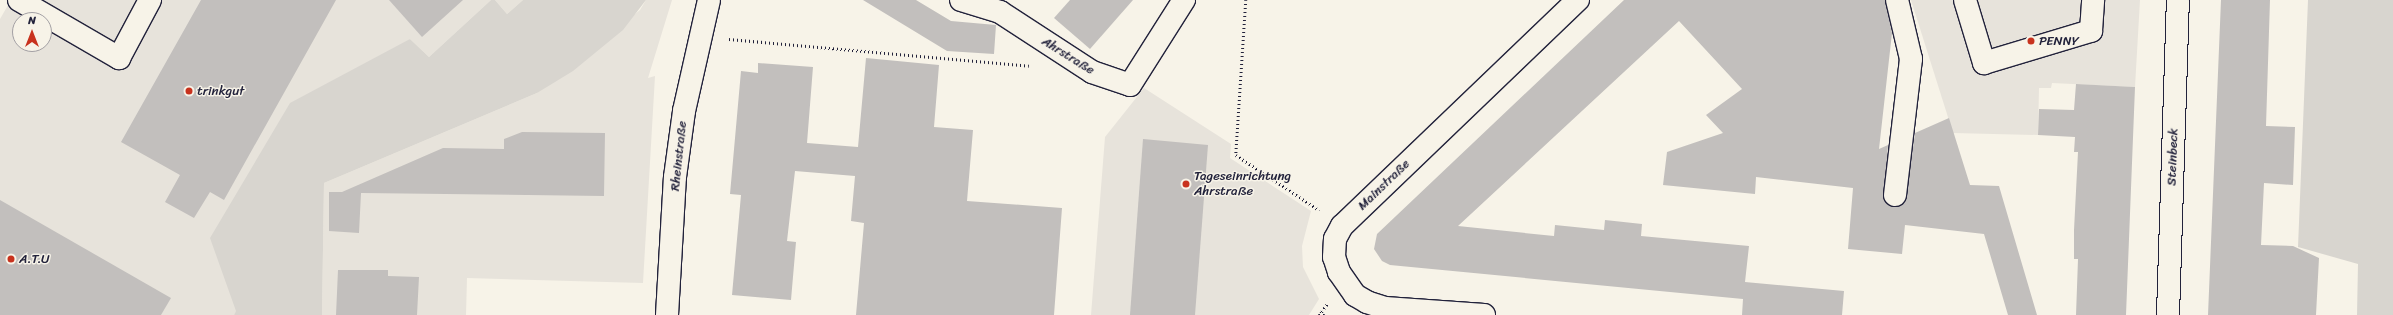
<!DOCTYPE html>
<html>
<head>
<meta charset="utf-8">
<style>
  body { margin:0 }
  #map { position:relative; width:2393px; height:315px; overflow:hidden; background:#f7f3e8; font-family:Sriracha,sans-serif }
  div>[style] { position:absolute }
  [style*='--x'] { left:calc(var(--x)*1px); top:calc(var(--y)*1px); width:calc(var(--w)*1px); rotate:calc(var(--a)*1deg) }
  .built>* { inset:0; background:#e7e3db }
  .green>* { inset:0; background:#d8d5cf }
  .building>* { inset:0; background:#c2bfbd }
  .path>* { height:2.5px; margin-top:-1.25px; transform-origin:0; background:repeating-linear-gradient(90deg,#22223b 0 1px,transparent 0 4px) }
  .roads { filter:drop-shadow(1px 0 #22223b) drop-shadow(-1px 0 #22223b) drop-shadow(0 1px #22223b) drop-shadow(0 -1px #22223b) }
  .minor>* { height:22px; margin:-11px; padding:0 11px; transform-origin:11px; border-radius:11px; background:#f7f3e8 }
  .major>* { height:22px; margin:-11px; padding:0 11px; transform-origin:11px; border-radius:11px; background:#f7f3e8 }
  .dots>* { width:11px; height:11px; translate:-50% -50%; box-sizing:border-box; border:2px solid #f7f3e8; border-radius:50% }
  span { translate:-50% -50%; white-space:nowrap; text-align:center; line-height:1.15; -webkit-text-stroke:3px #f7f3e8; paint-order:stroke }
  .poi-label { font-size:13px; color:#22223b }
  .left { translate:0 -50%; text-align:left }
  .street-label { font-size:13px; color:#22223b }
  .north { position:absolute; left:12px; top:12px; width:40px; height:40px; box-sizing:border-box; background:#f7f3e8; border:1px solid #a29fa3; border-radius:50%; rotate:0deg; font-size:11px; font-weight:700; line-height:16px; text-align:center; color:#22223b }
  .north::after { content:''; display:block; margin:auto; width:14px; height:18px; background:#c8321e; clip-path:polygon(50% 0,100% 100%,50% 72%,0 100%) }
</style>
</head>
<body>
<div id="map">
  <div class="built">
    <div style="clip-path:polygon(evenodd,11px 0,491px 0,429px 57px,410px 39px,234px 315px,0 315px,0 19px,11px 0,20px 20px,44px 20px,44px 44px,20px 44px,20px 20px)"></div>
    <div style="clip-path:polygon(495px 0,523px 0,507px 14px)"></div>
    <div style="clip-path:polygon(646px 0,672px 0,648px 78px,655px 76px,643px 283px,467px 278px,466px 315px,322px 315px,324px 183px,537px 93px,640px 10px)"></div>
    <div style="clip-path:polygon(1911px 0,2140px 0,2135px 87px,2052px 83px,2051px 88px,2039px 88px,2038px 135px,1953px 133px)"></div>
    <div style="clip-path:polygon(1144px 88px,1231px 144px,1230px 158px,1311px 211px,1302px 246px,1303px 267px,1319px 299px,1309px 315px,1091px 315px,1105px 137px)"></div>
  </div>
  <div class="green">
    <div style="clip-path:polygon(491px 0,495px 0,507px 14px,523px 0,646px 0,623px 30px,573px 71px,537px 93px,324px 183px,322px 315px,234px 315px,236px 311px,210px 238px,290px 103px,410px 39px,429px 57px)"></div>
    <div style="clip-path:polygon(2308px 0,2393px 0,2393px 315px,2357px 315px,2358px 264px,2298px 247px)"></div>
  </div>
  <div class="building">
    <div style="clip-path:polygon(201px 0,336px 0,224px 200px,210px 192px,194px 218px,165px 202px,180px 175px,121px 142px)"></div>
    <div style="clip-path:polygon(389px 0,463px 0,422px 37px)"></div>
    <div style="clip-path:polygon(863px 0,916px 0,951px 21px,996px 25px,994px 54px,947px 51px)"></div>
    <div style="clip-path:polygon(1070px 0,1133px 0,1090px 49px,1054px 18px)"></div>
    <div style="clip-path:polygon(1624px 0,1885px 0,1892px 33px,1879px 149px,1888px 145px,1884px 200px,1893px 207px,1905px 203px,1915px 133px,1949px 118px,1970px 185px,1999px 186px,2037px 315px,2008px 315px,1984px 234px,1905px 225px,1902px 254px,1848px 249px,1853px 188px,1756px 177px,1755px 194px,1663px 185px,1667px 152px,1723px 133px,1706px 115px,1742px 89px,1679px 21px,1458px 226px,1554px 236px,1555px 225px,1604px 230px,1605px 220px,1642px 224px,1641px 236px,1749px 246px,1745px 282px,1844px 291px,1842px 315px,1742px 315px,1743px 299px,1390px 265px,1382px 261px,1374px 249px,1377px 234px)"></div>
    <div style="clip-path:polygon(2221px 0,2270px 0,2266px 126px,2295px 127px,2293px 185px,2264px 183px,2261px 245px,2293px 246px,2319px 258px,2316px 315px,2208px 315px)"></div>
    <div style="clip-path:polygon(866px 58px,939px 65px,934px 127px,973px 130px,967px 201px,1062px 208px,1054px 315px,856px 315px,864px 223px,851px 221px,855px 176px,795px 171px,787px 241px,796px 242px,791px 300px,732px 295px,741px 195px,730px 194px,741px 71px,758px 73px,758px 63px,813px 67px,807px 143px,858px 147px)"></div>
    <div style="clip-path:polygon(2076px 84px,2135px 87px,2126px 315px,2076px 315px,2078px 259px,2074px 259px,2074px 230px,2078px 152px,2074px 152px,2075px 137px,2038px 135px,2039px 109px,2074px 110px)"></div>
    <div style="clip-path:polygon(522px 132px,605px 133px,604px 196px,361px 193px,359px 233px,329px 231px,329px 192px,342px 192px,443px 148px,504px 149px,504px 139px)"></div>
    <div style="clip-path:polygon(1143px 139px,1208px 145px,1195px 315px,1130px 315px)"></div>
    <div style="clip-path:polygon(0 200px,171px 298px,161px 315px,0 315px)"></div>
    <div style="clip-path:polygon(338px 270px,388px 270px,388px 276px,419px 277px,417px 315px,336px 315px)"></div>
  </div>
  <div class="path">
    <div style="--x:1246;--y:0;--w:155;--a:93.7"></div>
    <div style="--x:1236;--y:155;--w:100;--a:33.5"></div>
    <div style="--x:729;--y:39;--w:301;--a:5.1"></div>
    <div style="--x:1321;--y:311;--w:5;--a:53"></div>
    <div style="--x:1319;--y:315;--w:14;--a:-54"></div>
  </div>
  <div class="roads">
    <div class="minor">
      <div style="--x:19;--y:0;--w:116;--a:30.1"></div>
      <div style="--x:119;--y:58;--w:66;--a:-61.9"></div>
      <div style="--x:961;--y:0;--w:41;--a:17.1"></div>
      <div style="--x:1000;--y:12;--w:110;--a:33.1"></div>
      <div style="--x:1092;--y:72;--w:40;--a:18.9"></div>
      <div style="--x:1130;--y:85;--w:101;--a:-57.6"></div>
      <div style="--x:1965;--y:0;--w:66;--a:73.2"></div>
      <div style="--x:1984;--y:63;--w:112;--a:-16.7"></div>
      <div style="--x:2091;--y:31;--w:31;--a:-86"></div>
      <div style="--x:1895;--y:195;--w:137;--a:-83.3"></div>
      <div style="--x:1911;--y:59;--w:61;--a:-103.3"></div>
      <div style="--x:667;--y:315;--w:138;--a:-86.7"></div>
      <div style="--x:675;--y:177;--w:67;--a:-82.2"></div>
      <div style="--x:684;--y:111;--w:114;--a:-77.3"></div>
      <div style="--x:1484;--y:315;--w:99;--a:-176"></div>
      <div style="--x:1385;--y:308;--w:19;--a:-162"></div>
      <div style="--x:1367;--y:302;--w:14;--a:-150"></div>
      <div style="--x:1355;--y:295;--w:28;--a:-125"></div>
      <div style="--x:1339;--y:272;--w:16;--a:-108"></div>
      <div style="--x:1334;--y:257;--w:18;--a:-87"></div>
      <div style="--x:1335;--y:239;--w:15;--a:-62"></div>
      <div style="--x:1342;--y:226;--w:327;--a:-43.8"></div>
    </div>
    <div class="major">
      <div style="--x:2168;--y:315;--w:315;--a:-88.2"></div>
    </div>
  </div>
  <div class="dots">
    <div style="left:2031px;top:41px;background:#c8321e"></div>
    <div style="left:189px;top:91px;background:#c8321e"></div>
    <div style="left:1186px;top:184px;background:#c8321e"></div>
    <div style="left:11px;top:259px;background:#c8321e"></div>
  </div>
  <div class="poi-label">
    <span class="left" style="left:2039px;top:41px">PENNY</span>
    <span class="left" style="left:197px;top:91px">trinkgut</span>
    <span class="left" style="left:1194px;top:184px">Tageseinrichtung<br>Ahrstraße</span>
    <span class="left" style="left:19px;top:259px">A.T.U</span>
  </div>
  <div class="street-label">
    <span style="left:1068px;top:56px;rotate:32deg">Ahrstraße</span>
    <span style="left:679px;top:156px;rotate:-84deg">Rheinstraße</span>
    <span style="left:2173px;top:157px;rotate:-88deg">Steinbeck</span>
    <span style="left:1384px;top:185px;rotate:-44deg">Mainstraße</span>
  </div>
  <div class="north">N</div>
</div>
</body>
</html>
